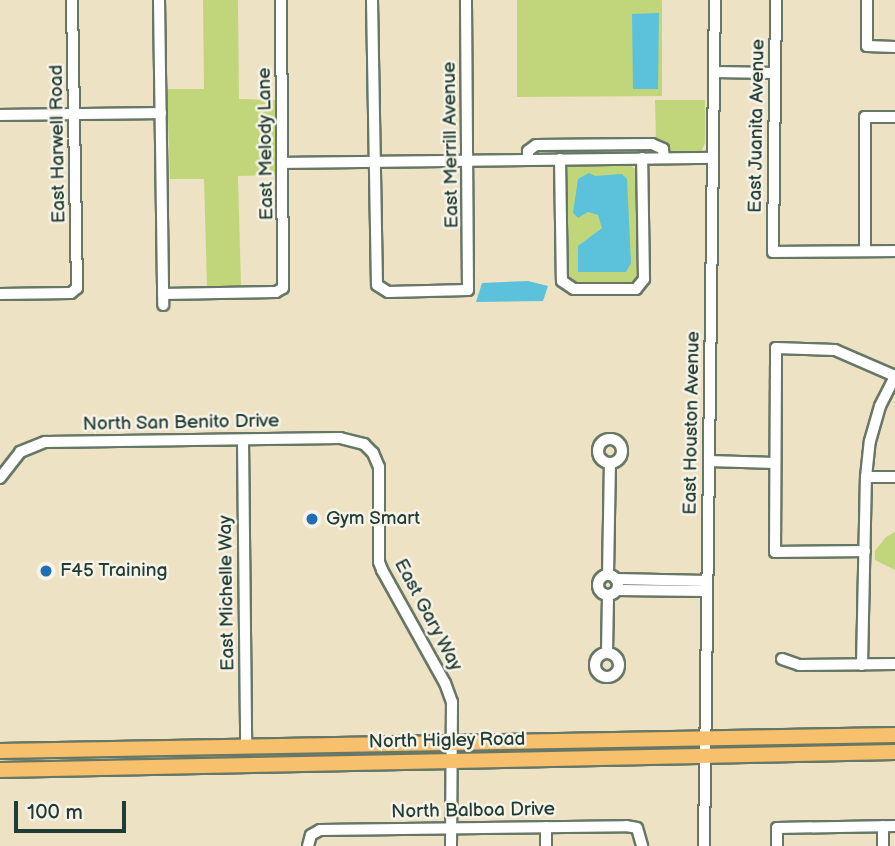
<!DOCTYPE html>
<html>
<head>
<meta charset="utf-8">
<style>
  body { margin:0 }
  #map { position:relative; width:895px; height:846px; overflow:hidden; background:#ede2c4; font-family:"Balsamiq Sans",sans-serif }
  div>[style] { position:absolute }
  [style*='--x'] { left:calc(var(--x)*1px); top:calc(var(--y)*1px); width:calc(var(--w)*1px); rotate:calc(var(--a)*1deg) }
  .green>* { inset:0; background:#c1d67a }
  .water>* { inset:0; background:#5cc1da }
  .roads { filter:drop-shadow(2px 0 #677766) drop-shadow(-2px 0 #677766) drop-shadow(0 2px #677766) drop-shadow(0 -2px #677766) }
  .minor>* { height:10px; margin:-5px; padding:0 5px; transform-origin:5px; border-radius:5px; background:#fff }
  .minor>.ring { margin:-5px; padding:0; box-sizing:content-box; background:none; border:10px solid #fff; border-radius:50% }
  .major>* { height:14px; margin:-7px; padding:0 7px; transform-origin:7px; border-radius:7px; background:#f7c06c }
  .dots>* { width:19px; height:19px; translate:-50% -50%; box-sizing:border-box; border:4px solid #f7f3e8; border-radius:50% }
  span { translate:-50% -50%; white-space:nowrap; text-align:center; line-height:1.15; -webkit-text-stroke:5px #f7f3e8; paint-order:stroke }
  .street-label { font-size:19px; color:#1f3d34 }
  .poi-label { font-size:19px; color:#1f3d34 }
  .left { translate:0 -50%; text-align:left }
  .scale { position:absolute; left:14px; top:801px; width:112px; height:32px; box-sizing:border-box; border:4px solid #1f3d34; border-top:0; padding-left:9px; font-size:21px; line-height:24px; white-space:nowrap; color:#1f3d34; -webkit-text-stroke:5px #f7f3e8; paint-order:stroke }
</style>
</head>
<body>
<div id="map">
  <div class="green">
    <div style="clip-path:polygon(203px 0,238px 0,239px 99px,275px 100px,277px 175px,238px 176px,241px 287px,207px 287px,204px 179px,170px 179px,167px 89px,204px 89px)"></div>
    <div style="clip-path:polygon(517px 0,662px 0,662px 96px,517px 97px)"></div>
    <div style="clip-path:polygon(655px 100px,705px 100px,705px 143px,701px 152px,673px 153px,656px 141px)"></div>
    <div style="clip-path:polygon(630px 165px,638px 171px,638px 279px,633px 282px,572px 283px,567px 280px,565px 169px,569px 166px)"></div>
    <div style="clip-path:polygon(895px 532px,895px 570px,875px 560px,875px 551px,886px 537px)"></div>
  </div>
  <div class="water">
    <div style="clip-path:polygon(659px 13px,658px 89px,633px 89px,632px 14px)"></div>
    <div style="clip-path:polygon(589px 173px,595px 176px,622px 174px,627px 179px,631px 263px,626px 272px,578px 272px,578px 246px,602px 228px,598px 215px,588px 212px,578px 218px,573px 213px,578px 179px)"></div>
    <div style="clip-path:polygon(528px 281px,548px 286px,543px 301px,476px 302px,482px 283px)"></div>
  </div>
  <div class="roads">
    <div class="minor">
      <div style="--x:159;--y:0;--w:305;--a:89.2"></div>
      <div style="--x:372;--y:0;--w:285;--a:89"></div>
      <div style="--x:377;--y:285;--w:13;--a:32"></div>
      <div style="--x:388;--y:292;--w:80;--a:-1.4"></div>
      <div style="--x:468;--y:290;--w:290;--a:-90.4"></div>
      <div style="--x:776;--y:0;--w:252;--a:90.7"></div>
      <div style="--x:773;--y:252;--w:122;--a:-0.5"></div>
      <div style="--x:867;--y:0;--w:46;--a:90"></div>
      <div style="--x:867;--y:46;--w:28;--a:2"></div>
      <div style="--x:714;--y:72;--w:61;--a:0.9"></div>
      <div style="--x:0;--y:115;--w:161;--a:-0.7"></div>
      <div style="--x:560;--y:159;--w:122;--a:89.1"></div>
      <div style="--x:562;--y:281;--w:14;--a:34"></div>
      <div style="--x:574;--y:289;--w:62;--a:0"></div>
      <div style="--x:636;--y:289;--w:13;--a:-51"></div>
      <div style="--x:644;--y:279;--w:121;--a:-90.9"></div>
      <div style="--x:528;--y:160;--w:9;--a:-90"></div>
      <div style="--x:528;--y:151;--w:10;--a:-37"></div>
      <div style="--x:536;--y:145;--w:116;--a:-0.5"></div>
      <div style="--x:652;--y:144;--w:12;--a:24"></div>
      <div style="--x:663;--y:149;--w:9;--a:84"></div>
      <div style="--x:283;--y:163;--w:430;--a:-0.7"></div>
      <div style="--x:865;--y:251;--w:134;--a:-90"></div>
      <div style="--x:865;--y:117;--w:30;--a:0"></div>
      <div style="--x:0;--y:294;--w:71;--a:-0.8"></div>
      <div style="--x:71;--y:293;--w:8;--a:-40"></div>
      <div style="--x:77;--y:288;--w:288;--a:-91"></div>
      <div style="--x:163;--y:294;--w:113;--a:-1"></div>
      <div style="--x:276;--y:292;--w:8;--a:-30"></div>
      <div style="--x:283;--y:288;--w:288;--a:-90.4"></div>
      <div class="ring" style="left:598px;top:439px;width:14px;height:14px"></div>
      <div style="--x:243;--y:440;--w:307;--a:89.4"></div>
      <div style="--x:709;--y:461;--w:66;--a:1.7"></div>
      <div style="--x:866;--y:477;--w:29;--a:0"></div>
      <div style="--x:0;--y:478;--w:33;--a:-52"></div>
      <div style="--x:20;--y:452;--w:27;--a:-22"></div>
      <div style="--x:45;--y:442;--w:295;--a:-0.8"></div>
      <div style="--x:340;--y:438;--w:25;--a:14"></div>
      <div style="--x:364;--y:444;--w:13;--a:45"></div>
      <div style="--x:373;--y:453;--w:15;--a:67"></div>
      <div style="--x:379;--y:467;--w:95;--a:90"></div>
      <div style="--x:379;--y:562;--w:9;--a:69"></div>
      <div style="--x:382;--y:570;--w:129;--a:60.9"></div>
      <div style="--x:445;--y:683;--w:20;--a:70"></div>
      <div style="--x:452;--y:702;--w:144;--a:90.4"></div>
      <div style="--x:865;--y:551;--w:90;--a:179.4"></div>
      <div style="--x:775;--y:552;--w:204;--a:-89.7"></div>
      <div style="--x:776;--y:348;--w:59;--a:1.9"></div>
      <div style="--x:835;--y:350;--w:65;--a:23.4"></div>
      <div class="ring" style="left:598px;top:575px;width:10px;height:10px"></div>
      <div style="--x:608;--y:575;--w:112;--a:-89"></div>
      <div style="--x:616;--y:579;--w:91;--a:1.3"></div>
      <div style="--x:617;--y:590;--w:90;--a:0.6"></div>
      <div style="--x:607;--y:653;--w:58;--a:-89"></div>
      <div class="ring" style="left:595px;top:653px;width:14px;height:14px"></div>
      <div style="--x:782;--y:659;--w:18;--a:19"></div>
      <div style="--x:799;--y:665;--w:96;--a:-0.6"></div>
      <div style="--x:862;--y:665;--w:188;--a:-88.8"></div>
      <div style="--x:866;--y:477;--w:36;--a:-84"></div>
      <div style="--x:870;--y:441;--w:36;--a:-74"></div>
      <div style="--x:880;--y:406;--w:34;--a:-63"></div>
      <div style="--x:883;--y:826;--w:20;--a:90"></div>
      <div style="--x:308;--y:846;--w:11;--a:-75"></div>
      <div style="--x:311;--y:835;--w:10;--a:-29"></div>
      <div style="--x:320;--y:830;--w:306;--a:-0.7"></div>
      <div style="--x:626;--y:826;--w:11;--a:10"></div>
      <div style="--x:637;--y:828;--w:19;--a:74"></div>
      <div style="--x:546;--y:846;--w:19;--a:-90"></div>
      <div style="--x:704;--y:846;--w:846;--a:-89.26"></div>
      <div style="--x:777;--y:846;--w:18;--a:-90"></div>
      <div style="--x:777;--y:828;--w:118;--a:-1"></div>
    </div>
    <div class="major">
      <div style="--x:0;--y:751;--w:895;--a:-1.02"></div>
      <div style="--x:0;--y:770;--w:895;--a:-1.15"></div>
    </div>
  </div>
  <div class="dots">
    <div style="left:312px;top:519px;background:#1f6fb2"></div>
    <div style="left:46px;top:571px;background:#1f6fb2"></div>
  </div>
  <div class="street-label">
    <span style="left:757px;top:126px;rotate:-89deg">East Juanita Avenue</span>
    <span style="left:58px;top:144px;rotate:-91deg">East Harwell Road</span>
    <span style="left:266px;top:144px;rotate:-91deg">East Melody Lane</span>
    <span style="left:451px;top:145px;rotate:-91deg">East Merrill Avenue</span>
    <span style="left:181px;top:423px;rotate:-1deg">North San Benito Drive</span>
    <span style="left:692px;top:423px;rotate:-89deg">East Houston Avenue</span>
    <span style="left:227px;top:593px;rotate:-91deg">East Michelle Way</span>
    <span style="left:428px;top:615px;rotate:62deg">East Gary Way</span>
    <span style="left:447px;top:741px;rotate:-1deg">North Higley Road</span>
    <span style="left:473px;top:811px;rotate:-1deg">North Balboa Drive</span>
  </div>
  <div class="poi-label">
    <span class="left" style="left:326px;top:519px">Gym Smart</span>
    <span class="left" style="left:60px;top:571px">F45 Training</span>
  </div>
  <div class="scale">100 m</div>
</div>
</body>
</html>
